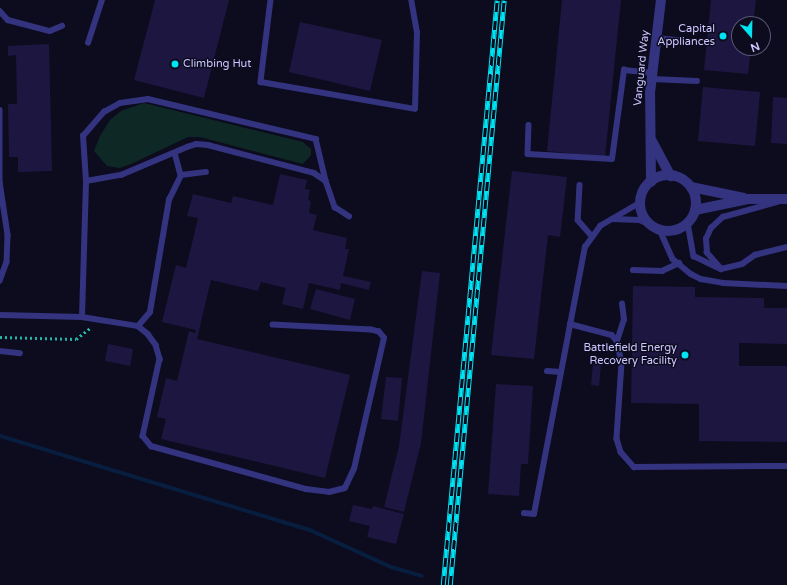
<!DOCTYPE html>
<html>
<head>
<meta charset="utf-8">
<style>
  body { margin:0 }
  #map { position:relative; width:787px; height:585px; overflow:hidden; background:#0d0b1e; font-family:"Varela Round",sans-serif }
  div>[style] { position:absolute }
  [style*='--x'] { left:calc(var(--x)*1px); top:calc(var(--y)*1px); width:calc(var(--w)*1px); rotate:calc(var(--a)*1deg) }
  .green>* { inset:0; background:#0e2826 }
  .stream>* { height:4px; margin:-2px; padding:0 2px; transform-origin:2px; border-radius:2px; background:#081e3f }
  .building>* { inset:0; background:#1d1640 }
  .path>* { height:2.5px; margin-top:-1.25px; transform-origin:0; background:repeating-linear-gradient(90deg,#27b4a7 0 2px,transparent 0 5px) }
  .service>* { height:5.5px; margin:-2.75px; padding:0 2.75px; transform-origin:2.75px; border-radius:2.75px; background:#333380 }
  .tertiary>* { height:10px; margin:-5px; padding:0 5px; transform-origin:5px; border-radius:5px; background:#333380 }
  .tertiary>.ring { margin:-5px; padding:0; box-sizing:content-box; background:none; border:10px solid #333380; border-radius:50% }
  .rail>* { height:4.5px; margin-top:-2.25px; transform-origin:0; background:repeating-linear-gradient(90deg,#0d0b1e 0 9px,#00e3f3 0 18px); box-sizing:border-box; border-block:1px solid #00e3f3 }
  .dots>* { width:11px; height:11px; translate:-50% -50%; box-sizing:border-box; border:2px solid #0d0b1e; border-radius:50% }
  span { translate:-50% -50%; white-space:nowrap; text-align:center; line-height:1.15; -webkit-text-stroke:3px #0d0b1e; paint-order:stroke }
  .poi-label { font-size:11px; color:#ccc8ff }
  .right { translate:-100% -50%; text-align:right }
  .left { translate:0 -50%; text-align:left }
  .street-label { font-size:11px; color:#ccc8ff }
  .north { position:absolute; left:731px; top:16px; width:40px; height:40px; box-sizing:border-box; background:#0d0b1e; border:1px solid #595778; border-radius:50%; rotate:160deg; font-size:11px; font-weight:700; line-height:16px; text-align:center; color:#ccc8ff }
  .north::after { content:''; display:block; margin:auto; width:14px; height:18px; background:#00e3f3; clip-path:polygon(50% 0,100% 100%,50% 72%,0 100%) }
</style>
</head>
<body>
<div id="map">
  <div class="green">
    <div style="clip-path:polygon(144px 103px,303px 142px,311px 149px,311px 155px,303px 164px,200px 137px,188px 137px,131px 164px,120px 168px,107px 166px,94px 151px,100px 136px,110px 120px,121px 111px)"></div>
  </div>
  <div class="stream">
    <div style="--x:0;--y:436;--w:326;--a:16.9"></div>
    <div style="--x:312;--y:531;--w:87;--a:24.5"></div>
    <div style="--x:391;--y:567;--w:32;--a:16"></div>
  </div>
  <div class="building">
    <div style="clip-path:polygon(155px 0,229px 0,204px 98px,134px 80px)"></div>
    <div style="clip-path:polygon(562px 0,621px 0,605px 157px,547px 151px)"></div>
    <div style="clip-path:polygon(711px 0,756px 0,753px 24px,739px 24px,739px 48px,751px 48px,748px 74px,704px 70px)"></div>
    <div style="clip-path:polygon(300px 22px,382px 40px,370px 91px,289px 72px)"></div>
    <div style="clip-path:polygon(49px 44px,52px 171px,18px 172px,18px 157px,9px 157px,8px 104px,17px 104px,16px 55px,8px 56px,8px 46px)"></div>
    <div style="clip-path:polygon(703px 87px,760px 92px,755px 146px,698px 141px)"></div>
    <div style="clip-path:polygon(773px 97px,787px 98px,787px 144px,771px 143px)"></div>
    <div style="clip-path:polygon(512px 171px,567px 177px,560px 237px,548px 235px,534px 359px,491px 355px)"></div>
    <div style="clip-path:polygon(280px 174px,307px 180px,305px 189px,310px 190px,308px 199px,311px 202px,309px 213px,317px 215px,313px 230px,347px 238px,345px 249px,349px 249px,343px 276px,371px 282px,369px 290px,341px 283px,340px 290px,309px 283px,303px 309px,282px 304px,286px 288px,261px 282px,258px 291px,211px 280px,197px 339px,350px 375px,325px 478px,161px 439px,166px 419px,157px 417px,166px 378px,177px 381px,189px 331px,195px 333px,196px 330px,162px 322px,176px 265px,186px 268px,198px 218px,187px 216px,193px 194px,231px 203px,233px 196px,273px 205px)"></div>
    <div style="clip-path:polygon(422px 271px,440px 273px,421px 443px,404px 512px,384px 507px,399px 446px)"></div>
    <div style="clip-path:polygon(633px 286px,695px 287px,695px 297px,764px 298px,764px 308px,787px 308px,787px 344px,739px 343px,739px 366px,787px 366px,787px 442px,699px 441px,699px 404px,631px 403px)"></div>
    <div style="clip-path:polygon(316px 289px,355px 299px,350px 320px,310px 309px)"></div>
    <div style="clip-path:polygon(108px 344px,133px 349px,130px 366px,105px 361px)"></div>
    <div style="clip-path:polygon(593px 364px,601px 365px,599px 386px,591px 385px)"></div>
    <div style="clip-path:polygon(386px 377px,402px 378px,398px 421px,381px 419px)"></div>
    <div style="clip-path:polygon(496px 384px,533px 386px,528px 464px,521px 464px,519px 496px,488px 494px)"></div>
    <div style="clip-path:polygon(353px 505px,372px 509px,373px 506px,404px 514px,396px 544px,367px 537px,370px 526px,349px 521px)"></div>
  </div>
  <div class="path">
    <div style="--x:0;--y:337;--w:76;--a:1.5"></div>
    <div style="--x:76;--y:339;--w:18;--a:-38"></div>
  </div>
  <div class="service">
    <div style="--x:271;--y:0;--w:83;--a:97"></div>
    <div style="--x:261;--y:82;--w:156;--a:9.9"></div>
    <div style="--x:415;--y:109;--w:76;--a:-88.5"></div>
    <div style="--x:417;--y:33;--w:34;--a:-100"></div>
    <div style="--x:0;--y:11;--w:12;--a:48"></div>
    <div style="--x:8;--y:20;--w:43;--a:14.7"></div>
    <div style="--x:50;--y:31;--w:13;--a:-23"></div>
    <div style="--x:657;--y:38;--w:36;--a:6"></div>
    <div style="--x:88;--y:43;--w:45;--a:-72"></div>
    <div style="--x:652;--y:79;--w:45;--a:2.5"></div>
    <div style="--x:0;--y:110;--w:72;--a:90"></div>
    <div style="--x:0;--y:182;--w:54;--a:81.4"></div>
    <div style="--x:8;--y:235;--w:27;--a:92"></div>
    <div style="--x:7;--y:262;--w:20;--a:110"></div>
    <div style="--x:529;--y:125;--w:29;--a:92"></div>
    <div style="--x:528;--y:154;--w:84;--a:3.4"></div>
    <div style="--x:612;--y:159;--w:90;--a:-82.3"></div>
    <div style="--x:624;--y:70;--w:29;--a:6"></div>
    <div style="--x:175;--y:153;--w:23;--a:75"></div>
    <div style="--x:86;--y:181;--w:36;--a:-10"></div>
    <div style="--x:121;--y:175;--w:72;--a:-23"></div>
    <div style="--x:187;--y:147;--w:9;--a:-18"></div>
    <div style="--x:196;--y:144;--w:12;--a:5"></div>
    <div style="--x:208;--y:145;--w:110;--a:14.8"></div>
    <div style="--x:314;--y:173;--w:14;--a:34"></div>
    <div style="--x:326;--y:181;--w:28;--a:71"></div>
    <div style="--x:335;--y:207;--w:17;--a:33"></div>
    <div style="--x:580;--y:185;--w:35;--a:93"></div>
    <div style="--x:578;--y:220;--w:20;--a:49"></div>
    <div style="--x:612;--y:219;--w:28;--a:2"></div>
    <div style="--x:640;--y:220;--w:14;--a:25"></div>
    <div style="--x:688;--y:223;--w:34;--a:80"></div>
    <div style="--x:694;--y:256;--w:30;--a:26"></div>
    <div style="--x:721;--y:269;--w:22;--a:-13"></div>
    <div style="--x:742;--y:264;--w:16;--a:-35"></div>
    <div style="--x:755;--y:255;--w:33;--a:-14"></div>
    <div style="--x:660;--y:230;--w:32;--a:66"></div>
    <div style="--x:673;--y:259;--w:23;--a:40"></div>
    <div style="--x:691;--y:274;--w:11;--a:27"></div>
    <div style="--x:701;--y:279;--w:22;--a:10"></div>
    <div style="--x:723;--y:283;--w:64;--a:2.7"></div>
    <div style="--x:720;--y:268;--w:20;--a:-131"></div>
    <div style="--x:707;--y:253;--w:14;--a:-94"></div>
    <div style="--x:706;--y:239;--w:12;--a:-66"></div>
    <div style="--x:711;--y:228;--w:16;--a:-43"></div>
    <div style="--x:723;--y:217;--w:56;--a:-15.5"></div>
    <div style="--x:633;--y:270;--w:29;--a:2"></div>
    <div style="--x:662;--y:271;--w:19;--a:-25"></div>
    <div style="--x:0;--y:315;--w:82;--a:1.4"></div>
    <div style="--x:82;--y:317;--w:136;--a:-88.3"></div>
    <div style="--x:86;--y:181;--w:45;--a:-93.8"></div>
    <div style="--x:83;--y:136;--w:32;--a:-49"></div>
    <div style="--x:104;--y:112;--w:18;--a:-29"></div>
    <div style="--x:120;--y:103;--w:28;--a:-8"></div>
    <div style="--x:148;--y:99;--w:173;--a:13.4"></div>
    <div style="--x:316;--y:139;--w:43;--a:76.6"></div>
    <div style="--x:82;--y:317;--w:57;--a:9.1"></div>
    <div style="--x:138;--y:326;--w:13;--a:39"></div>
    <div style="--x:148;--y:334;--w:14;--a:54"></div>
    <div style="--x:156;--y:345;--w:15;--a:74"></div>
    <div style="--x:160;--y:359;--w:79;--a:102.4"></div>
    <div style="--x:143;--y:436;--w:13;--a:51"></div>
    <div style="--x:151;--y:446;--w:161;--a:15.5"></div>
    <div style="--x:306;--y:489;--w:23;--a:7"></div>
    <div style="--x:329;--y:492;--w:16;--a:-14"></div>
    <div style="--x:345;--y:488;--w:21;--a:-65"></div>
    <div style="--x:354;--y:469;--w:134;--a:-77.1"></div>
    <div style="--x:384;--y:338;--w:8;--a:-130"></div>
    <div style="--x:379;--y:332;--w:8;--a:-166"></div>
    <div style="--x:371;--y:330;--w:98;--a:-177.1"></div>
    <div style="--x:570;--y:324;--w:43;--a:14.7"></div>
    <div style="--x:612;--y:335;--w:8;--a:50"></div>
    <div style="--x:617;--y:341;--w:23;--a:77"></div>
    <div style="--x:622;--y:363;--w:76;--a:93.8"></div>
    <div style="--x:617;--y:439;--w:14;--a:73"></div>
    <div style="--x:621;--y:452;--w:20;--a:49"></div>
    <div style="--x:634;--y:467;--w:153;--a:-0.4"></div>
    <div style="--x:138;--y:326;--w:18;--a:-49"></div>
    <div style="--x:150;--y:312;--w:114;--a:-80.4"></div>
    <div style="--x:169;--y:200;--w:28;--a:-64"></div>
    <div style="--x:181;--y:175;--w:25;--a:-7"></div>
    <div style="--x:617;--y:341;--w:22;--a:-72"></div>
    <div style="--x:624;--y:320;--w:16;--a:-97"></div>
    <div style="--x:0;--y:351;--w:20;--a:6"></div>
    <div style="--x:547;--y:371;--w:14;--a:4"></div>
    <div style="--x:524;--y:513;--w:10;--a:6"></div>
    <div style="--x:534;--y:514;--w:272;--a:-79.2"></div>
    <div style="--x:585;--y:247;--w:26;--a:-54"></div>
    <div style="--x:600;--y:226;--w:48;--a:-30.3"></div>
  </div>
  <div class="tertiary">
    <div style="--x:652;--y:141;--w:40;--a:62"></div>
    <div class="ring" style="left:640px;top:175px;width:46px;height:46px"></div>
    <div style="--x:651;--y:182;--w:89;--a:-90.6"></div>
    <div style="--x:650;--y:93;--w:94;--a:-83.3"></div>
    <div style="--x:691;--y:187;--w:54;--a:11.7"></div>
    <div style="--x:695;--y:210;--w:54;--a:-11.7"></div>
    <div style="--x:748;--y:199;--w:39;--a:0"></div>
  </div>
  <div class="rail">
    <div style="--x:443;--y:585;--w:587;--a:-84.73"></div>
    <div style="--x:450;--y:585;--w:587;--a:-84.73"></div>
  </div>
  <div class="dots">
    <div style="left:723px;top:36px;background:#00e3f3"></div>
    <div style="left:175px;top:64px;background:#00e3f3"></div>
    <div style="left:685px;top:355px;background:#00e3f3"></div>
  </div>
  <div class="poi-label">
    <span class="right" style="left:715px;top:36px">Capital<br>Appliances</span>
    <span class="left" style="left:183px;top:64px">Climbing Hut</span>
    <span class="right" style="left:677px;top:355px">Battlefield Energy<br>Recovery Facility</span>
  </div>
  <div class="street-label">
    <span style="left:642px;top:68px;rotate:-84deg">Vanguard Way</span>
  </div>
  <div class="north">N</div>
</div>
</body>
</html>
